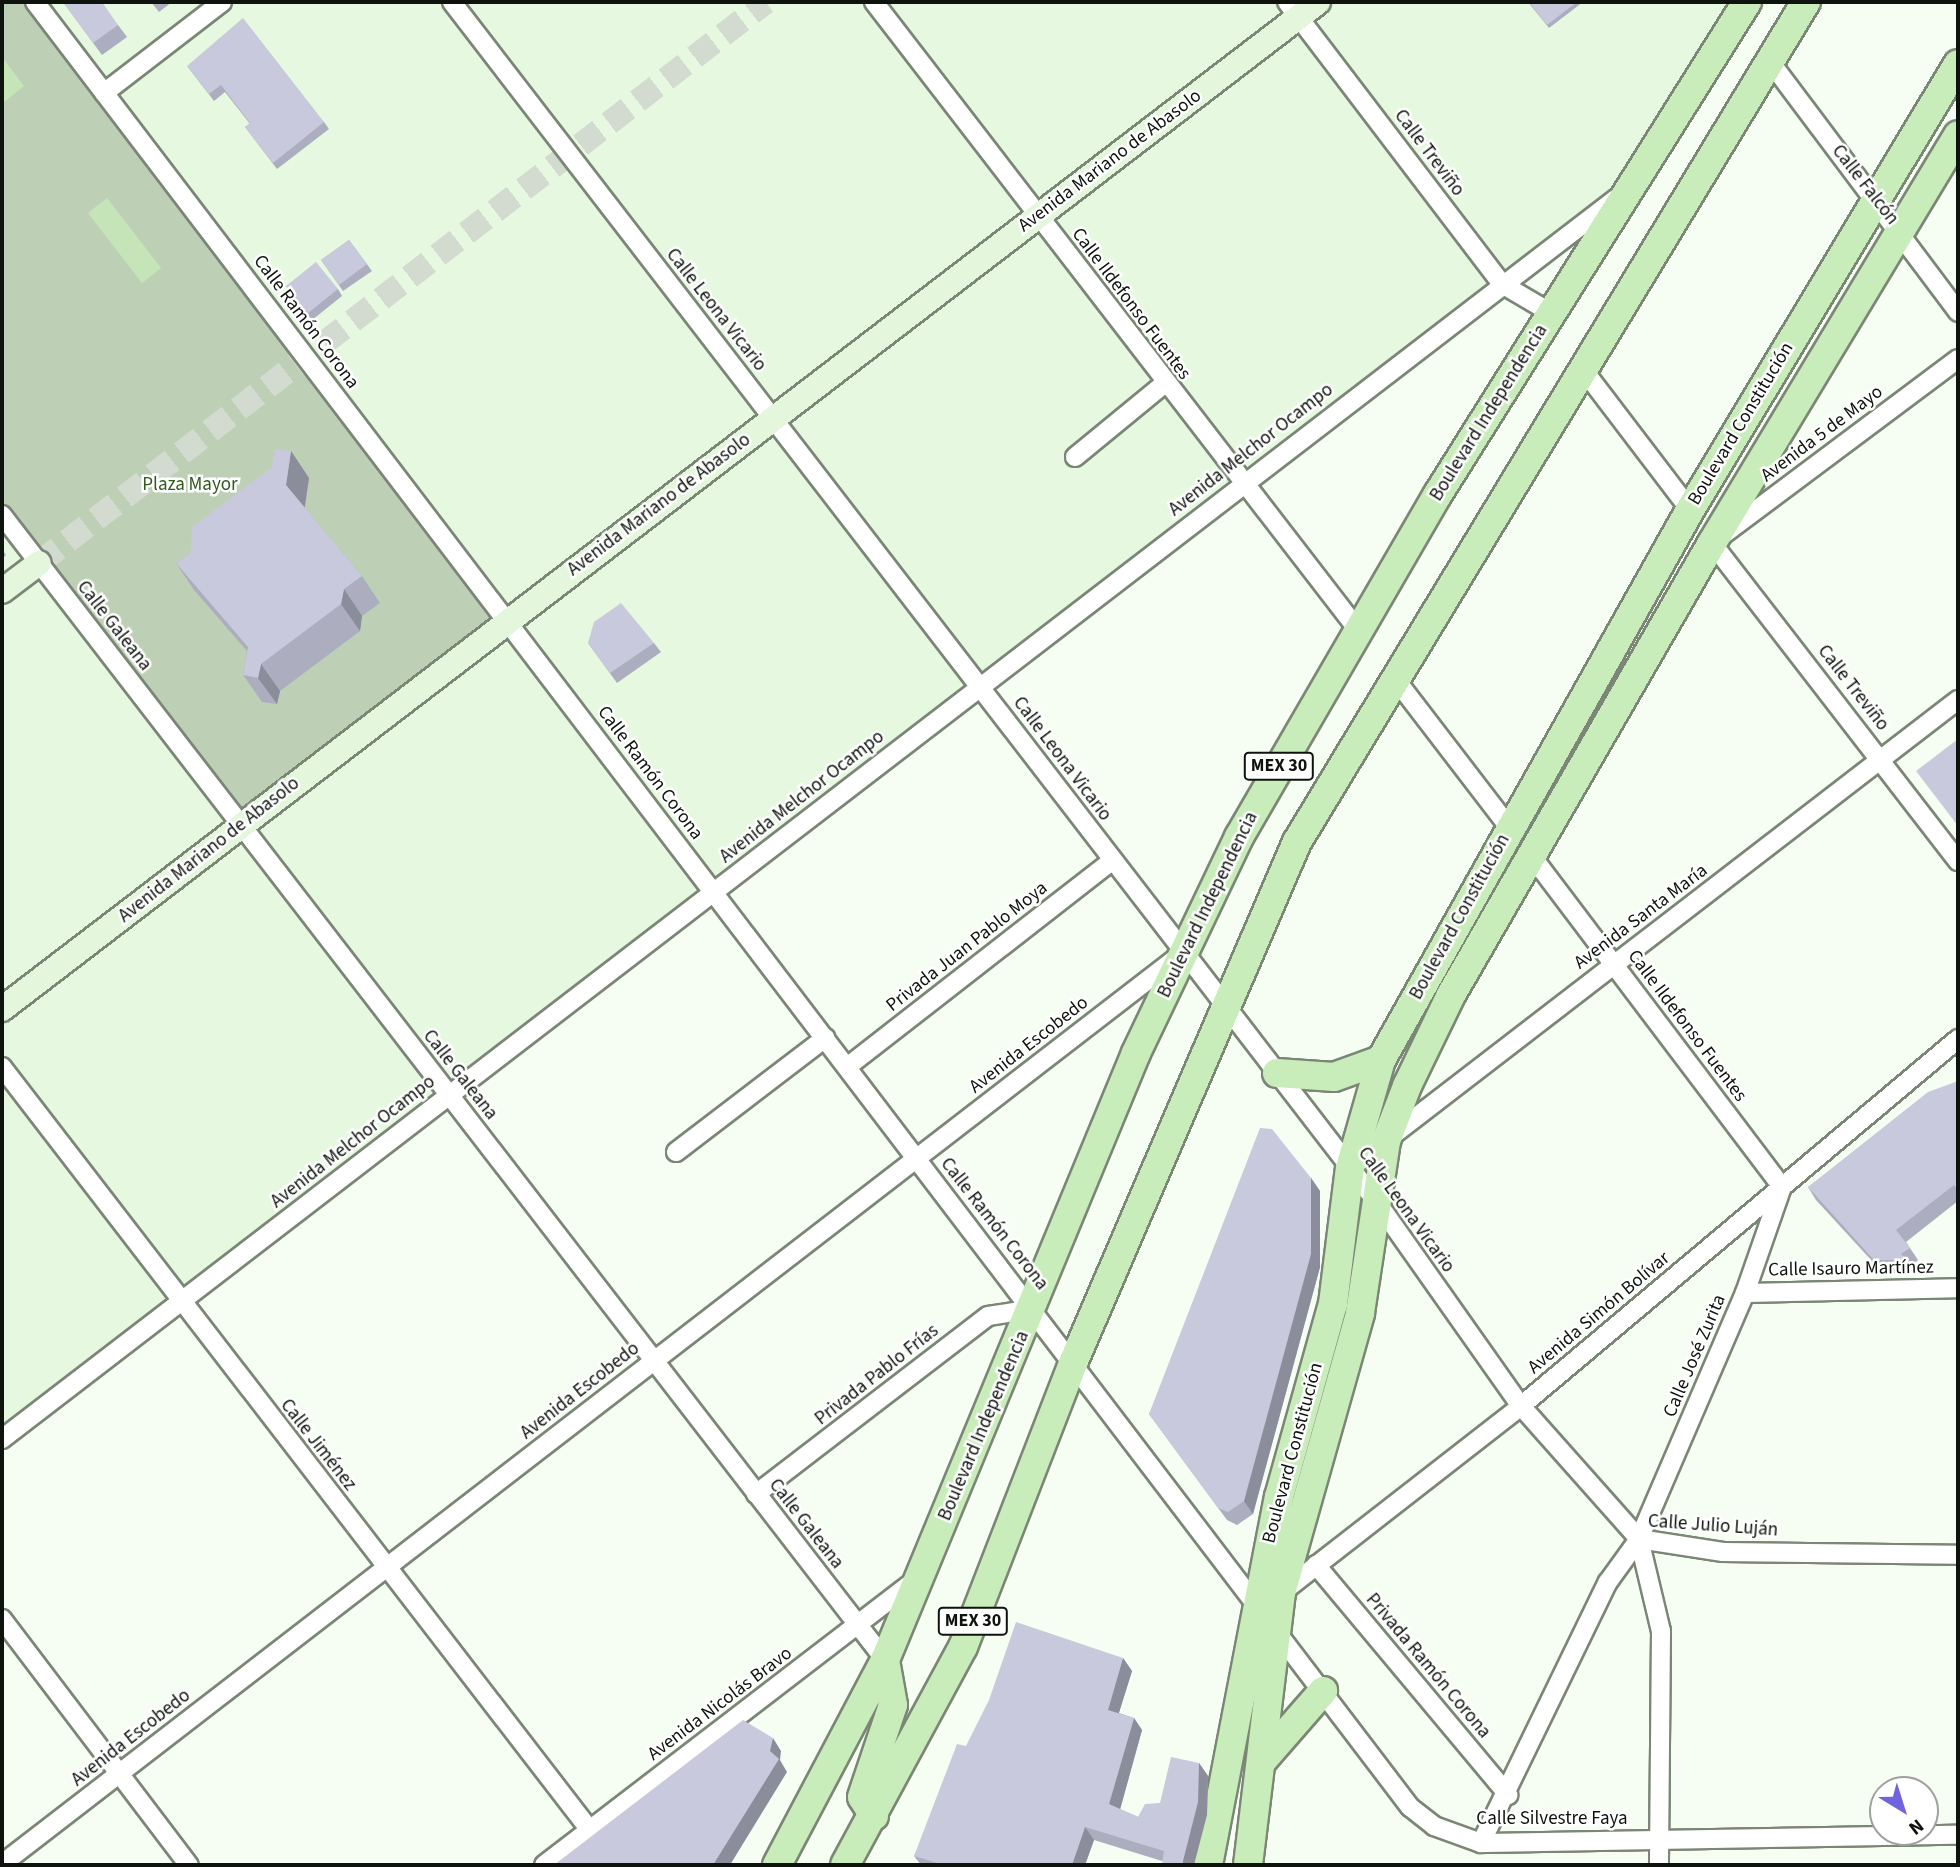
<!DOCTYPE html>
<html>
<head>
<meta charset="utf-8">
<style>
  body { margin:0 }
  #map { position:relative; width:1960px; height:1867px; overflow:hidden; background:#f6fef3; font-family:"Source Sans 3",sans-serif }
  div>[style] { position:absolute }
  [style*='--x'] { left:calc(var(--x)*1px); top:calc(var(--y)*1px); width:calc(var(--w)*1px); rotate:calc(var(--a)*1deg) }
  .built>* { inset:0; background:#e6f8df }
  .green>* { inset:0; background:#bdd0b5 }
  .water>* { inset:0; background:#c5e5b8 }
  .secondary-tunnel>* { height:24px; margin-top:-12px; transform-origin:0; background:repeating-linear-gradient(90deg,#d3dbd0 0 24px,transparent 0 36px) }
  .roads { filter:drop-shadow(2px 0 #7b8676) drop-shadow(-2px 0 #7b8676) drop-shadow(0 2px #7b8676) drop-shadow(0 -2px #7b8676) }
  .street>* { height:18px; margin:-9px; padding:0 9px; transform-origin:9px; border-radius:9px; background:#fff }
  .secondary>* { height:24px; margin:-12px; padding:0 12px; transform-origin:12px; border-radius:12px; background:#e4f6dc }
  .primary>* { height:28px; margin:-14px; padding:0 14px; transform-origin:14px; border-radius:14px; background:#c9edba }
  .wall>* { inset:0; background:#acadbe }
  .shaded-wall>* { inset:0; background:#8c8d9b }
  .building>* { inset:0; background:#c8c9dd }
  span { translate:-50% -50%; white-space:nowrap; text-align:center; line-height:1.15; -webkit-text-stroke:5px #fff; paint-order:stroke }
  .shield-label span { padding:2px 5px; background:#fff; border:2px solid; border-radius:5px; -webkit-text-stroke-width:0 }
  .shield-label { font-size:18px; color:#0e130d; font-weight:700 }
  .street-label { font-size:19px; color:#0e130d }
  .park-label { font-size:19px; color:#31591e }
  .frame { position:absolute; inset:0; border:4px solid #0e130d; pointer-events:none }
  .north { position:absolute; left:1869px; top:1776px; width:70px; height:70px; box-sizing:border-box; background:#fff; border:2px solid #9fa19e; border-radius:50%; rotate:142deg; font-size:19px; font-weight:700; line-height:28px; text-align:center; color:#0e130d }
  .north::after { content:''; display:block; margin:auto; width:24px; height:32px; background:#7063de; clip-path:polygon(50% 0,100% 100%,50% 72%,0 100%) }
</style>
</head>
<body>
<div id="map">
  <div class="built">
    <div style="clip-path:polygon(2px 2px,1749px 2px,1637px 172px,2px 1432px)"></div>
  </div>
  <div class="green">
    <div style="clip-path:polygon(2px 2px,34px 2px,506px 620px,239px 826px,2px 519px)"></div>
  </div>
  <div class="water">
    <div style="clip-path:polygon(2px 57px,24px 86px,3px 103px,2px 101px)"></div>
    <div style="clip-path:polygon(107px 198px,161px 268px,142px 283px,88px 213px)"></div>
  </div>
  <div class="secondary-tunnel">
    <div style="--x:39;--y:563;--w:918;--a:-37.66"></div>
  </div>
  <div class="roads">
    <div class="street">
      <div style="--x:35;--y:2;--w:2269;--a:52.7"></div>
      <div style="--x:1410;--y:1807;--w:31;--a:38"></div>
      <div style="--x:1434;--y:1826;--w:50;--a:19.9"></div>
      <div style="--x:1481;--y:1843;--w:477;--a:-1"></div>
      <div style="--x:452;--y:2;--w:1519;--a:52.38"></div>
      <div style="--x:1379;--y:1205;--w:246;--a:54.8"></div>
      <div style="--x:1521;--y:1406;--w:178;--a:48.4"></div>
      <div style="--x:1639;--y:1539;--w:95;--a:76.6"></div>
      <div style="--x:1661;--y:1631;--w:234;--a:90.5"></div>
      <div style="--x:874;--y:2;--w:793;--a:52.38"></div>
      <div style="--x:1287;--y:2;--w:355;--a:52.7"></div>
      <div style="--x:1502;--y:284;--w:57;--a:30.6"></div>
      <div style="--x:1769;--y:60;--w:315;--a:53.1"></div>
      <div style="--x:104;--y:93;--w:149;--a:-37.6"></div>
      <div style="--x:1958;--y:359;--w:307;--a:143.2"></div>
      <div style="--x:1712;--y:543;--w:402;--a:52.3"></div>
      <div style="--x:1582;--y:368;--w:178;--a:52.7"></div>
      <div style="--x:1075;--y:457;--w:117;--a:-39.4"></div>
      <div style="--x:2;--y:515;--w:1446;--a:52.36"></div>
      <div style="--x:1393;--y:676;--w:190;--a:52.5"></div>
      <div style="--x:2;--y:1067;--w:985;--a:52.39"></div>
      <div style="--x:847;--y:1067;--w:337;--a:-37.9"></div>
      <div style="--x:676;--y:1152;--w:188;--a:-37.4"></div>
      <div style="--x:1350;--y:1168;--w:767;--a:-37.59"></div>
      <div style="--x:1745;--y:1293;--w:213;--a:-1.3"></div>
      <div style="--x:2;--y:1439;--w:2038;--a:-37.54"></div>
      <div style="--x:756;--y:1494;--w:292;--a:-37.5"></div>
      <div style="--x:988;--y:1316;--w:46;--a:-8.8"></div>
      <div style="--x:1639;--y:1539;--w:85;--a:8.8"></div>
      <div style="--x:1723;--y:1552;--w:235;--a:0.7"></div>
      <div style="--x:1316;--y:1565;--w:300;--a:50.1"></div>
      <div style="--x:1281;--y:1593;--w:304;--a:-37.9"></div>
      <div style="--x:1521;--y:1406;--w:571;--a:-40.02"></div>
      <div style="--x:2;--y:1619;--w:309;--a:52.8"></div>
      <div style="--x:1481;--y:1843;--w:290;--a:-64.1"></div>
      <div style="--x:1608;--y:1582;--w:53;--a:-54.2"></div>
      <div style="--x:1639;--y:1539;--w:268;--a:-66.7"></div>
      <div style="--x:1745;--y:1293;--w:112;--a:-70.8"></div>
      <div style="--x:1782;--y:1187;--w:413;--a:-127.1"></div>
      <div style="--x:2;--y:1864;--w:1487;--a:-37.65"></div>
      <div style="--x:544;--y:1865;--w:465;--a:-37.5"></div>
    </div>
    <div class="secondary">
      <div style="--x:2;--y:591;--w:46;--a:-37.1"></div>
      <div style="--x:2;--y:1009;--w:1657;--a:-37.42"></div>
    </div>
    <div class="primary">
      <div style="--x:1277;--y:1073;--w:57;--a:4"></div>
      <div style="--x:1334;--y:1077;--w:50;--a:-19.9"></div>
      <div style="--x:1262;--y:1761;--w:93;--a:-48.9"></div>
      <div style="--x:874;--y:1816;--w:22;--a:-122"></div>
      <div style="--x:862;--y:1797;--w:97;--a:-71.4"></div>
      <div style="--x:893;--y:1705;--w:46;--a:-100.1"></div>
      <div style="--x:777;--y:1865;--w:232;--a:-62.2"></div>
      <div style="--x:885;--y:1660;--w:657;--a:-67.53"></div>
      <div style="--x:1136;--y:1053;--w:239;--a:-64.5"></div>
      <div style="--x:1239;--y:837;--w:397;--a:-59.9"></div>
      <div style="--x:1438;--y:494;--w:581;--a:-57.87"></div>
      <div style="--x:845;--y:1865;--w:248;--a:-61.6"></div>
      <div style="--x:963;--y:1647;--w:305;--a:-68.8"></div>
      <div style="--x:1073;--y:1363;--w:567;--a:-66.74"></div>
      <div style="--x:1297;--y:842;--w:982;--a:-58.79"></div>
      <div style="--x:1208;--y:1865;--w:375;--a:-79.1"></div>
      <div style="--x:1279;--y:1497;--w:200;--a:-74.4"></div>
      <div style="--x:1333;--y:1304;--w:137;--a:-82.9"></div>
      <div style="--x:1350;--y:1168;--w:112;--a:-74"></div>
      <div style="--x:1381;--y:1060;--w:631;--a:-60.67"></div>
      <div style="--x:1690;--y:510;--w:520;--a:-59"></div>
      <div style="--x:1248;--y:1865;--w:274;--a:-83.1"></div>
      <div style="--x:1281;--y:1593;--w:291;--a:-74.2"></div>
      <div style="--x:1360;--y:1313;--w:174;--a:-81.4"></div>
      <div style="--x:1386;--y:1141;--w:59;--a:-69.1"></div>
      <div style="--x:1407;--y:1086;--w:101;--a:-64.2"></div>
      <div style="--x:1451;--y:995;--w:522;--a:-60"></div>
      <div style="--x:1712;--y:543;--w:476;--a:-58.9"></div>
    </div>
  </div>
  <div class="wall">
    <div style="clip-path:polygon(63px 2px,118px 25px,127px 37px,102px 55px)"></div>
    <div style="clip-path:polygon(151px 2px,172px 2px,159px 12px)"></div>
    <div style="clip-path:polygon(1528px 2px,1583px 2px,1549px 28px)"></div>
    <div style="clip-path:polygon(187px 66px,324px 122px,329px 129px,277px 169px,245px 127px,250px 124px,225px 92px,214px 101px)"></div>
    <div style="clip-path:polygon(349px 240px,372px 271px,343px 291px,321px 260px)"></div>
    <div style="clip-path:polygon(286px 286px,338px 289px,342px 296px,312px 320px)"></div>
    <div style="clip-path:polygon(291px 451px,309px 478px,305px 508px,362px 576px,380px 603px,362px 616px,360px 631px,280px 691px,277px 704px,262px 702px,243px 675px,247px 651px,194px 590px,176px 563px,191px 552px,272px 467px)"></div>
    <div style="clip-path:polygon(2px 549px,6px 555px,2px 559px)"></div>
    <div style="clip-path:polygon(588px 643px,654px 643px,661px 652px,617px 683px)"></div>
    <div style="clip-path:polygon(1958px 1081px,1958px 1201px,1906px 1242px,1918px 1260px,1911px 1266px,1916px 1273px,1883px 1273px,1816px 1200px,1808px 1187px)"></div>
    <div style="clip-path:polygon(1311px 1178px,1320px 1191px,1320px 1267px,1253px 1514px,1237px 1525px,1227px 1520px,1149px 1414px)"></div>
    <div style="clip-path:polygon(1123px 1658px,1132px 1671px,1119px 1713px,1134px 1718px,1142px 1730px,1120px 1809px,1138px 1817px,1160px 1803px,1199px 1763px,1208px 1776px,1207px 1815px,1162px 1861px,1094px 1840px,1085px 1865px,921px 1865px,914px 1856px)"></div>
  </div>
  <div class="shaded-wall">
    <div style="clip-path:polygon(291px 451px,309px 478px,304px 511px,286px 485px)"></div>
    <div style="clip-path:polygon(344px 589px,362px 616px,360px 631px,341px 604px)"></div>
    <div style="clip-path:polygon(261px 664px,280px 691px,277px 704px,258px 678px)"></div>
    <div style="clip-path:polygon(1311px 1178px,1320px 1191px,1320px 1267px,1253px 1514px,1244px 1501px)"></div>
    <div style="clip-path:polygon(1123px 1658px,1132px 1671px,1116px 1722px,1108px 1710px)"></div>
    <div style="clip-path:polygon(1134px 1718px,1142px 1730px,1118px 1817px,1109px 1804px)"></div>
    <div style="clip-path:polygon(773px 1738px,781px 1751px,780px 1760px,787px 1772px,730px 1865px,713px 1865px)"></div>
    <div style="clip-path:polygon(1199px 1763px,1208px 1776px,1207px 1815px,1194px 1865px,1182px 1865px)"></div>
    <div style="clip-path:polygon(1085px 1827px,1094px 1840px,1085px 1865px,1072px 1865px)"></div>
  </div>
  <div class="building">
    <div style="clip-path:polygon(63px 2px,102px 2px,118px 25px,93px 43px)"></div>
    <div style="clip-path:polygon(1529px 2px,1577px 2px,1547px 25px)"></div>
    <div style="clip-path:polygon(243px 18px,324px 122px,273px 163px,245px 127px,250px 123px,221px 85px,209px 94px,187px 66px)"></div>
    <div style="clip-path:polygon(349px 240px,367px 264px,339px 285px,321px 260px)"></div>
    <div style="clip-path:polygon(316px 262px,338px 289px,308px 313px,286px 286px)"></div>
    <div style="clip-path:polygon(275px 449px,291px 451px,286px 485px,362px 576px,344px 589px,341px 604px,261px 664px,258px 678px,243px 675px,248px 647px,176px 563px,191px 552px,192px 527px,272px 467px)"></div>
    <div style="clip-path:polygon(621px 603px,654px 643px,610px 673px,588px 643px,594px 622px)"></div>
    <div style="clip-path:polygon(1958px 739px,1958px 826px,1916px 771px)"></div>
    <div style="clip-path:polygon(1958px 1081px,1958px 1190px,1954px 1185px,1896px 1230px,1910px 1248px,1901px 1254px,1907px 1260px,1874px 1260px,1808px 1187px,1928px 1092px)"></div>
    <div style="clip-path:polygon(1260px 1128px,1272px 1129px,1311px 1178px,1311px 1254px,1244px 1501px,1228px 1512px,1218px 1508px,1149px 1414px)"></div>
    <div style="clip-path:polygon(1016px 1622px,1123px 1658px,1108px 1710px,1134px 1718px,1109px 1804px,1138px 1817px,1145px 1804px,1160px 1803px,1171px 1757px,1199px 1763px,1198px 1802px,1182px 1865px,1162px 1865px,1164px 1851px,1085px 1827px,1072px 1865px,944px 1865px,914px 1856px,957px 1744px,966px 1746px,989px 1700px)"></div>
    <div style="clip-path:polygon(743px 1720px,773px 1738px,770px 1751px,779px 1759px,713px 1865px,554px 1865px)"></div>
  </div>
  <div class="shield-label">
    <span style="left:1279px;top:766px">MEX 30</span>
    <span style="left:973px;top:1621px">MEX 30</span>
  </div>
  <div class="street-label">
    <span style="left:1429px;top:153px;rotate:53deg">Calle Treviño</span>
    <span style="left:1110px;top:161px;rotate:-37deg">Avenida Mariano de Abasolo</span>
    <span style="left:1865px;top:185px;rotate:52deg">Calle Falcón</span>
    <span style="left:1131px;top:304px;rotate:53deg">Calle Ildefonso Fuentes</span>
    <span style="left:716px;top:310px;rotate:52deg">Calle Leona Vicario</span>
    <span style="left:306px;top:322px;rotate:53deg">Calle Ramón Corona</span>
    <span style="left:1489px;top:413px;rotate:-58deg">Boulevard Independencia</span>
    <span style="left:1741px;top:424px;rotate:-59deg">Boulevard Constitución</span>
    <span style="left:1822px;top:434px;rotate:-37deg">Avenida 5 de Mayo</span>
    <span style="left:1251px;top:450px;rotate:-38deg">Avenida Melchor Ocampo</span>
    <span style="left:659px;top:505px;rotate:-37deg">Avenida Mariano de Abasolo</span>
    <span style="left:114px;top:626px;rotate:52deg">Calle Galeana</span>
    <span style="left:1853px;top:688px;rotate:52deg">Calle Treviño</span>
    <span style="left:1062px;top:759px;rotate:53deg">Calle Leona Vicario</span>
    <span style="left:650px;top:773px;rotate:53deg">Calle Ramón Corona</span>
    <span style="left:802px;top:797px;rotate:-38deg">Avenida Melchor Ocampo</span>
    <span style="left:209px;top:850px;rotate:-38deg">Avenida Mariano de Abasolo</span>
    <span style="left:1208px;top:905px;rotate:-64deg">Boulevard Independencia</span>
    <span style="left:1460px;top:917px;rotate:-61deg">Boulevard Constitución</span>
    <span style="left:1641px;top:917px;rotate:-37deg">Avenida Santa María</span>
    <span style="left:967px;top:947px;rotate:-38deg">Privada Juan Pablo Moya</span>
    <span style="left:1687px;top:1026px;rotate:53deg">Calle Ildefonso Fuentes</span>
    <span style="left:1029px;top:1045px;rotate:-38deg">Avenida Escobedo</span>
    <span style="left:460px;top:1075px;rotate:52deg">Calle Galeana</span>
    <span style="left:353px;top:1142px;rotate:-38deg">Avenida Melchor Ocampo</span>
    <span style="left:1406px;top:1210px;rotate:54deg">Calle Leona Vicario</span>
    <span style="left:994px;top:1224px;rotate:52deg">Calle Ramón Corona</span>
    <span style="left:1851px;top:1269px;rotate:-1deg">Calle Isauro Martínez</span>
    <span style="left:1599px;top:1313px;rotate:-40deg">Avenida Simón Bolívar</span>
    <span style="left:1695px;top:1356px;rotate:-67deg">Calle José Zurita</span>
    <span style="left:877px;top:1375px;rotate:-38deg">Privada Pablo Frías</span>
    <span style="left:580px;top:1391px;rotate:-38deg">Avenida Escobedo</span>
    <span style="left:984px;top:1426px;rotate:-67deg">Boulevard Independencia</span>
    <span style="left:318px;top:1445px;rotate:52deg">Calle Jiménez</span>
    <span style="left:1293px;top:1453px;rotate:-75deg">Boulevard Constitución</span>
    <span style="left:806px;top:1524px;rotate:52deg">Calle Galeana</span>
    <span style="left:1713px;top:1526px;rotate:4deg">Calle Julio Luján</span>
    <span style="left:1428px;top:1666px;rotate:50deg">Privada Ramón Corona</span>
    <span style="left:720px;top:1704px;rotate:-37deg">Avenida Nicolás Bravo</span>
    <span style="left:131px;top:1738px;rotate:-38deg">Avenida Escobedo</span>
    <span style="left:1552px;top:1819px">Calle Silvestre Faya</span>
  </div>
  <div class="park-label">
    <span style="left:190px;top:485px">Plaza Mayor</span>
  </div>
  <div class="frame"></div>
  <div class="north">N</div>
</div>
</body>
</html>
